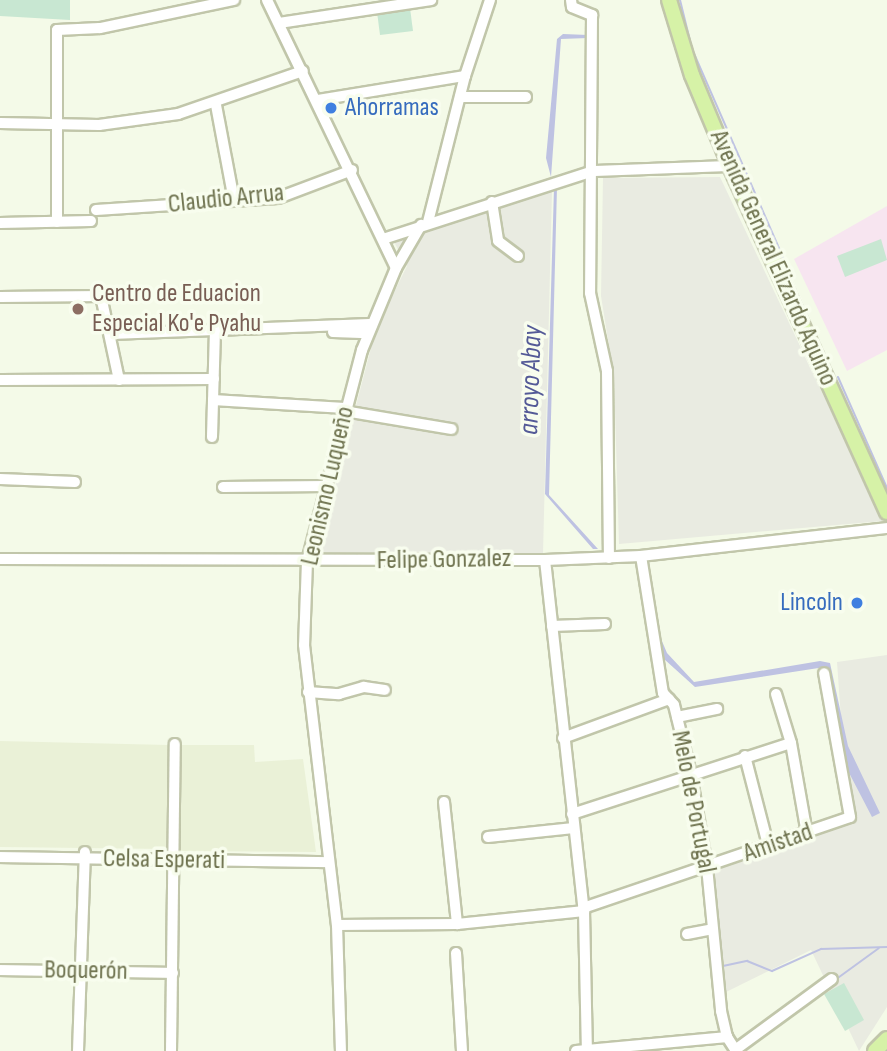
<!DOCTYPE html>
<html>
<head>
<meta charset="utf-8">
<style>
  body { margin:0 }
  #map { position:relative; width:887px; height:1051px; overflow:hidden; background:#f4fae8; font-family:"Sofia Sans Condensed",sans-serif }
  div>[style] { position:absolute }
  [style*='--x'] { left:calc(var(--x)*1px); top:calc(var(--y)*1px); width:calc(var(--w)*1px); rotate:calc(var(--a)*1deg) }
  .residential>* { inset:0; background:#eaf1d7 }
  .industrial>* { inset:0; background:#e9ebe1 }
  .education>* { inset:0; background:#f7e5f0 }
  .green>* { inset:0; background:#c8e7d2 }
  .water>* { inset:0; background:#bec2e2 }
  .stream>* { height:2px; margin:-1px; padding:0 1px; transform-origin:1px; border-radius:1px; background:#bec2e2 }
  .roads { filter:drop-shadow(2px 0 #c1c6aa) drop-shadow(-2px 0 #c1c6aa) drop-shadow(0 2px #c1c6aa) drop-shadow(0 -2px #c1c6aa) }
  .minor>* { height:10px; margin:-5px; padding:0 5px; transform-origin:5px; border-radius:5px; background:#fff }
  .major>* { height:14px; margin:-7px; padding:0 7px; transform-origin:7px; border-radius:7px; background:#d6f2a7 }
  .dots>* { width:19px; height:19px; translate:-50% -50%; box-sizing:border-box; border:4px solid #f8fdee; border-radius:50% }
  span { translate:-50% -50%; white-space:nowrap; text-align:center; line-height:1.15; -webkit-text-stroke:7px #f8fdee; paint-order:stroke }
  .shop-label { font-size:26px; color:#366cbe }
  .left { translate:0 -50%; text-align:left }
  .right { translate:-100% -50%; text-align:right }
  .street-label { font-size:26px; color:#6e724e }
  .education-label { font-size:26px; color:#785e54 }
  .water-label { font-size:28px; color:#545a97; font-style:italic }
</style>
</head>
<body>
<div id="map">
  <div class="residential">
    <div style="clip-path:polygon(0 741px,168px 745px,167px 849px,0 847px)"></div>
    <div style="clip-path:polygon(181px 745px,254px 745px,255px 762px,303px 759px,316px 852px,180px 851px)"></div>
  </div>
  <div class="industrial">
    <div style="clip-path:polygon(720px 177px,883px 521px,619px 544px,614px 377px,601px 296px,603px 178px)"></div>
    <div style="clip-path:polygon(552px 191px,543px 554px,317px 555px,376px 329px,407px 266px,394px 242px)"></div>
    <div style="clip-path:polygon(887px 655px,887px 1007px,859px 1051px,811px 950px,724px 993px,714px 871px,856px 820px,843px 747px,837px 662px)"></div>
  </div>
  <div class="education">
    <div style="clip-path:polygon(887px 206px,887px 350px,847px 371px,794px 259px)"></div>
  </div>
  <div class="green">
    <div style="clip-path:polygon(0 0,70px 0,70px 20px,0 16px)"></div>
    <div style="clip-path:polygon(410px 8px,413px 31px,380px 35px,377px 12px)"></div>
    <div style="clip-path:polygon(881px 239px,887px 260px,845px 277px,837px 256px)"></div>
    <div style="clip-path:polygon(844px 983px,864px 1020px,845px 1031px,824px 994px)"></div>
  </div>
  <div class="water">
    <div style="clip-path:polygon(563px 34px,588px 35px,588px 38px,561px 39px,551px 177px,546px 158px,557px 39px)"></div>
    <div style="clip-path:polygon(557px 187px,549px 495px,598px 549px,593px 549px,545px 494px,554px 188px)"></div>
    <div style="clip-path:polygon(656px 627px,667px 653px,694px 682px,820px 661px,830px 663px,848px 746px,880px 813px,872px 817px,846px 767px,830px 672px,825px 667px,695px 687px,664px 659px)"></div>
  </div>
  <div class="stream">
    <div style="--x:680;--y:0;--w:50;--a:76.2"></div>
    <div style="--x:692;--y:49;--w:230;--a:66.4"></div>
    <div style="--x:838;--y:377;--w:121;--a:66.2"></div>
    <div style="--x:723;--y:966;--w:25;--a:-12"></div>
    <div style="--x:747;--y:961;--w:27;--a:22"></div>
    <div style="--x:772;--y:971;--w:54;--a:-24.2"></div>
    <div style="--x:821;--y:949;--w:66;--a:-1.7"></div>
    <div style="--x:835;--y:980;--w:54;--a:-36"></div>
  </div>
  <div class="roads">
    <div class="minor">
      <div style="--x:267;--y:0;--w:297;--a:64.3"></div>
      <div style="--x:396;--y:268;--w:89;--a:112.5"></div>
      <div style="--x:362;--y:350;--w:218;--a:104.6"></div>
      <div style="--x:307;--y:561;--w:84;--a:92"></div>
      <div style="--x:304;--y:645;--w:282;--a:83.3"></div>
      <div style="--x:337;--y:925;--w:126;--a:88.2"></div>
      <div style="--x:571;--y:0;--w:7;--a:82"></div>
      <div style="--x:572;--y:7;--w:22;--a:22"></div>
      <div style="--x:592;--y:15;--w:278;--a:90.4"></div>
      <div style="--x:590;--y:293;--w:80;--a:77.7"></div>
      <div style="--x:607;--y:371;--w:187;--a:89.4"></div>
      <div style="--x:279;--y:23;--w:154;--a:-8.6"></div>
      <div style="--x:460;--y:97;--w:66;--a:0"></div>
      <div style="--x:318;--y:100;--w:149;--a:-9.3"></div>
      <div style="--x:216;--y:105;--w:97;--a:79.3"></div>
      <div style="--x:0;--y:123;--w:99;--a:1.2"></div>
      <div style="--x:99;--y:125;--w:80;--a:-7.9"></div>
      <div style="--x:178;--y:114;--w:132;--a:-19"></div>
      <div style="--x:492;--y:202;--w:39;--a:81"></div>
      <div style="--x:498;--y:241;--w:25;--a:37"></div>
      <div style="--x:96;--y:210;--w:182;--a:-3.8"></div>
      <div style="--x:278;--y:198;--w:79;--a:-20.7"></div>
      <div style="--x:57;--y:222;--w:192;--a:-90"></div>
      <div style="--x:57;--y:30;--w:43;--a:-2.7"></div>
      <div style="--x:100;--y:28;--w:137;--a:-11.8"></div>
      <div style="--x:428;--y:222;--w:151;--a:-75.8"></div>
      <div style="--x:465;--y:76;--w:80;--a:-71.8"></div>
      <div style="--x:0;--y:223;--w:91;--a:-1.3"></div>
      <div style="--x:383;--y:239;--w:221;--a:-17.9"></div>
      <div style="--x:593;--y:171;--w:137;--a:-2.1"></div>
      <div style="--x:396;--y:268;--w:50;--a:-59.8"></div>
      <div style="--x:0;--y:297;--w:101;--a:-0.6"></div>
      <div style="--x:101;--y:296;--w:86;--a:77.9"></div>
      <div style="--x:333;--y:332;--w:35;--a:2"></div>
      <div style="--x:110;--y:334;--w:261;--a:-2.2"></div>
      <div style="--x:0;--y:380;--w:214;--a:-0.3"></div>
      <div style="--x:213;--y:400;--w:132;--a:3.5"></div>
      <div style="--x:344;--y:411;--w:109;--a:9.5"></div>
      <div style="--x:212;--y:437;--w:106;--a:-88.4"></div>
      <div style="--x:0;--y:479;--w:75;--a:2.3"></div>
      <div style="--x:223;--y:487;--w:103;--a:-0.6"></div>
      <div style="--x:641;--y:556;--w:139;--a:80.9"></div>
      <div style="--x:663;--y:693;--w:16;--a:47"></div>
      <div style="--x:674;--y:705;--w:71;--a:76.2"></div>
      <div style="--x:691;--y:774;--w:94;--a:80.2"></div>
      <div style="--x:707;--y:867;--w:145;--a:84.4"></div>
      <div style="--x:721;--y:1011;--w:27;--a:77"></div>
      <div style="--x:727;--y:1037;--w:17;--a:57"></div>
      <div style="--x:0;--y:559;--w:545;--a:0.11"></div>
      <div style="--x:545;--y:560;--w:96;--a:-2.4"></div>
      <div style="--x:641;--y:556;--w:248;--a:-6.5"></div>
      <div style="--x:545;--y:560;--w:353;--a:83.7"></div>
      <div style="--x:584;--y:911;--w:140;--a:88.8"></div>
      <div style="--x:552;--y:626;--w:53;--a:-2.2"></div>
      <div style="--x:308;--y:692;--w:31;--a:4"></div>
      <div style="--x:339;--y:694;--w:26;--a:-16"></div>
      <div style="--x:364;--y:687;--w:21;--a:8"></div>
      <div style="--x:776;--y:694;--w:51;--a:73"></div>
      <div style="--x:791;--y:743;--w:92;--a:80"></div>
      <div style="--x:677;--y:717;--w:41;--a:-11.3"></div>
      <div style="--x:563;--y:738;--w:113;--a:-20.2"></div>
      <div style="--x:745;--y:756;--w:92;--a:75.5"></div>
      <div style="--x:444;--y:802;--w:123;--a:83.9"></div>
      <div style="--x:572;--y:814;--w:230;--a:-18"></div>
      <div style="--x:488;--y:837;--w:86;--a:-6"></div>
      <div style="--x:0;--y:857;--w:328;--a:0.9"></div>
      <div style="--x:583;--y:908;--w:282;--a:-18.8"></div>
      <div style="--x:850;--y:817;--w:146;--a:-100.2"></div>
      <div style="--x:337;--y:925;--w:120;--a:-0.5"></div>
      <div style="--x:457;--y:924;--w:128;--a:-5.8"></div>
      <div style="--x:687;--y:934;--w:26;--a:-11"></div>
      <div style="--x:456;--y:953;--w:98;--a:86.5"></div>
      <div style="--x:0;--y:970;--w:173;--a:1"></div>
      <div style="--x:735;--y:1050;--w:120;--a:-36.2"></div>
      <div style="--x:78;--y:1051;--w:199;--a:-88"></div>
      <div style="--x:171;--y:1051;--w:307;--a:-89.3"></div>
      <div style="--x:576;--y:1051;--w:152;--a:-5.3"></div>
    </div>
    <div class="major">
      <div style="--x:669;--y:0;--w:78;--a:73"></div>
      <div style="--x:692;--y:75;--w:99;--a:67.3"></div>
      <div style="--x:730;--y:166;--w:380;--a:65.6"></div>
      <div style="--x:875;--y:1051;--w:17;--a:-45"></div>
    </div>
  </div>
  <div class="dots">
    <div style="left:331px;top:108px;background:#3f7fe0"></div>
    <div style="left:78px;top:309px;background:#8d6e63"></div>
    <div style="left:857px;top:603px;background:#3f7fe0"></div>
  </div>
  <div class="shop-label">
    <span class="left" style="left:345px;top:108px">Ahorramas</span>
    <span class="right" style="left:843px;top:603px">Lincoln</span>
  </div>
  <div class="street-label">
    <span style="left:226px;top:199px;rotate:-6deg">Claudio Arrua</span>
    <span style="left:773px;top:258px;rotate:66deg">Avenida General Elizardo Aquino</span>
    <span style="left:328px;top:486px;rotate:-77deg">Leonismo Luqueño</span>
    <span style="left:444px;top:560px;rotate:-1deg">Felipe Gonzalez</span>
    <span style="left:693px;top:802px;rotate:79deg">Melo de Portugal</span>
    <span style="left:778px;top:843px;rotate:-19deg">Amistad</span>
    <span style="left:164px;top:860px;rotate:1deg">Celsa Esperati</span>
    <span style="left:86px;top:971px;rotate:1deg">Boquerón</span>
  </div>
  <div class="education-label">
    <span class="left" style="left:92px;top:309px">Centro de Eduacion<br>Especial Ko'e Pyahu</span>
  </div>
  <div class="water-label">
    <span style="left:531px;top:380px;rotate:-88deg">arroyo Abay</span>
  </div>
</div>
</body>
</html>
